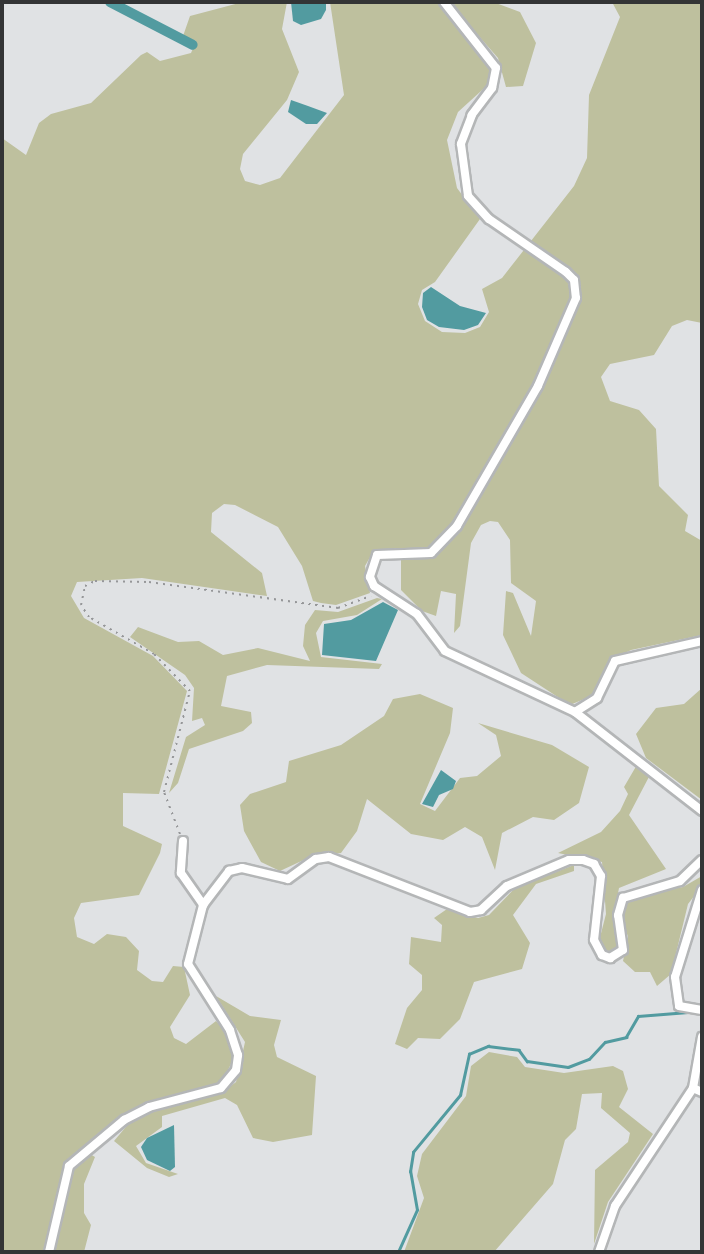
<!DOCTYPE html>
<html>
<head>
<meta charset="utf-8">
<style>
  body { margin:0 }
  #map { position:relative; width:704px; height:1254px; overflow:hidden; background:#e0e2e4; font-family:Poppins,sans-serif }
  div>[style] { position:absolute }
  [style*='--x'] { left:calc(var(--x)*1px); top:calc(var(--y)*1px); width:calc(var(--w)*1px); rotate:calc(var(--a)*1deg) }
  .green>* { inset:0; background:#bec09e }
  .water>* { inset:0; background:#529ba0 }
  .stream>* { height:2.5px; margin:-1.25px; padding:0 1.25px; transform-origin:1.25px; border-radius:1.25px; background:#529ba0 }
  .canal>* { height:10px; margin:-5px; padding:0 5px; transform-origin:5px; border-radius:5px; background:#529ba0 }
  .path>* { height:2px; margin-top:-1px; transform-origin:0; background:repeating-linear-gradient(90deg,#969799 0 2px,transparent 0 7px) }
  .roads { filter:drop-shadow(2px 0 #b4b6b7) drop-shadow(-2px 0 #b4b6b7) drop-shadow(0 2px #b4b6b7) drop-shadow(0 -2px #b4b6b7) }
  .minor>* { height:8px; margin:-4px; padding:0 4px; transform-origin:4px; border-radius:4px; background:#fff }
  span { translate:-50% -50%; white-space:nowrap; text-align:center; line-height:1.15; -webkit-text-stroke:5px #fff; paint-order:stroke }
  .frame { position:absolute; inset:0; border:4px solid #333435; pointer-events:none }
</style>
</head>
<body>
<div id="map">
  <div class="green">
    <div style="clip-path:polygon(243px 2px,287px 2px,282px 29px,299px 72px,287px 100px,243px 154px,240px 169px,245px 181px,260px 185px,280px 178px,344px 95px,330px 2px,439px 2px,490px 59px,491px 82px,458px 112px,447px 140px,457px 188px,480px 219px,435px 282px,422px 290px,418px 304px,425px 321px,442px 332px,465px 333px,480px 327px,489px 312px,482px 289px,502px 278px,574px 186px,587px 158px,589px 95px,620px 17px,612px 2px,702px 2px,702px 323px,687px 320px,672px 326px,654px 355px,610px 364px,601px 377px,610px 401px,639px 410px,656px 429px,659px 486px,688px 515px,685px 531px,702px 541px,702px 635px,631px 650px,609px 661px,596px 694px,570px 705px,521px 673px,503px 635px,506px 591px,513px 593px,531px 636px,536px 601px,511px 583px,510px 540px,498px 522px,490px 521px,481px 525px,471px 543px,460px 626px,454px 633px,456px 594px,441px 591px,436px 616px,422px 611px,401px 590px,401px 548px,373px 552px,365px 566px,370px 593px,336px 605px,321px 603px,313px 601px,302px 566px,278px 527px,235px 505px,224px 504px,212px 513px,211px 532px,262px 573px,267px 596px,142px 578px,77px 582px,71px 596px,84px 618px,153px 656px,187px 691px,159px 794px,123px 793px,123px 826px,162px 844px,160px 853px,139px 895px,81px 903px,74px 918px,77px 937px,94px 944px,107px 934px,126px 937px,139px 951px,137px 970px,152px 981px,163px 982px,173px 966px,184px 967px,190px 995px,170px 1027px,174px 1038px,186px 1044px,216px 1021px,226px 1031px,234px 1058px,222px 1082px,125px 1114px,63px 1168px,45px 1252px,2px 1252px,2px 138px,26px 155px,39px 123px,51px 114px,91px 103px,141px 55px,147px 52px,160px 61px,191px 53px,196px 41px,183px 36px,190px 16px)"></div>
    <div style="clip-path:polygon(449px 2px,493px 2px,520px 12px,536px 43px,523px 86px,506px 87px,498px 58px)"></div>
    <div style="clip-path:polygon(377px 598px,382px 599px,357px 615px,323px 621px,316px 633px,321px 657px,382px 664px,379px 669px,267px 665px,227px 676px,221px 706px,251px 712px,252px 723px,243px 731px,189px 749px,178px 783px,169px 793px,186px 737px,205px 725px,202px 718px,192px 721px,194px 688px,185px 675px,130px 637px,138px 627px,178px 642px,199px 641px,223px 655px,258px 648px,310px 661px,303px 646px,305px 625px,315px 610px,338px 612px)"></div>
    <div style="clip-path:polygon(702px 688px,702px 800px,646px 758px,636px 734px,656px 708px,684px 704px)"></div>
    <div style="clip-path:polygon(420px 694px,453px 708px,450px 733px,420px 804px,435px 811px,460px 778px,477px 776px,501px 756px,496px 735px,478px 723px,552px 745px,589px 767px,579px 803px,554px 820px,533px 817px,502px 833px,495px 870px,482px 837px,465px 827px,443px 840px,411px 834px,367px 799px,357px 831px,341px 853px,310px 857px,280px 871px,261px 862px,244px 831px,240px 805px,250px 794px,286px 782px,289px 761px,341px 745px,384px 716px,393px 699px)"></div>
    <div style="clip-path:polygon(638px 763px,651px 773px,629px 815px,666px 869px,619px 888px,614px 915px,620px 945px,611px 954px,598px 945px,606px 914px,602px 862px,558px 853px,601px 832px,620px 811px,628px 794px,624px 787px)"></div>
    <div style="clip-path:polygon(574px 865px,574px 871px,536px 884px,513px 915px,530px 943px,522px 969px,474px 982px,460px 1019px,440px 1039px,418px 1038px,407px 1049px,395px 1044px,407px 1008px,422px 990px,422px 975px,409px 964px,411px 937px,441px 942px,442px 925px,434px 918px,447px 909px,478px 918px,489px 915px,515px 888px)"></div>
    <div style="clip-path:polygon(702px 876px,702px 886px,688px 904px,671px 974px,657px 986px,650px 972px,635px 972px,623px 961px,628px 937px,621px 915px,627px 897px,683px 887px)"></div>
    <div style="clip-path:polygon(216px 996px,250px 1016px,281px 1020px,274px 1045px,277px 1057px,316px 1076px,312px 1135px,273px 1142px,253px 1138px,237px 1105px,225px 1098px,162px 1116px,162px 1127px,136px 1146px,146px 1163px,178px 1174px,169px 1177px,147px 1168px,114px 1141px,130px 1122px,153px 1109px,223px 1092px,236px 1082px,245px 1042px)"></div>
    <div style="clip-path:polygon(489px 1052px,517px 1057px,525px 1067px,564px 1073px,613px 1066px,623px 1071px,628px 1089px,619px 1107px,653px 1134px,608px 1202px,594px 1244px,595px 1170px,628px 1142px,630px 1133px,601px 1108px,602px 1093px,582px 1094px,576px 1129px,565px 1140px,553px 1184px,494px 1252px,404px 1252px,424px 1198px,417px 1176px,422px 1154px,466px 1096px,471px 1066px)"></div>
    <div style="clip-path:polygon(90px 1154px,95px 1157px,84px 1184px,84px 1213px,91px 1225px,84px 1252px,55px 1252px,72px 1168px)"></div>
  </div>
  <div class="water">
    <div style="clip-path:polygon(291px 2px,326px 2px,326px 10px,321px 19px,301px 25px,293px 21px)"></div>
    <div style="clip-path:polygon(291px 100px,308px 106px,327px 113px,317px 124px,306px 124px,288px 112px)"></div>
    <div style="clip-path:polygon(431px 287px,460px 306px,486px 313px,478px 325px,464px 330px,439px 327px,427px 320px,422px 307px,423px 293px)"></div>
    <div style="clip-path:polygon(383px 602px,398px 610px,376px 661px,322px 655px,324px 624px,351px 620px)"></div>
    <div style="clip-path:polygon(441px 770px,456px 781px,453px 789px,439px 795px,433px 807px,422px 804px)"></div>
    <div style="clip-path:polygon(174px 1125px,175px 1167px,170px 1171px,147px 1160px,141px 1147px,147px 1138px)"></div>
  </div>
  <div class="stream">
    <div style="--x:398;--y:1252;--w:46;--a:-65.7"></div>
    <div style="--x:417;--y:1210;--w:39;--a:-100"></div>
    <div style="--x:410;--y:1172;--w:20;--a:-81"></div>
    <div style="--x:413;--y:1152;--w:74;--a:-50.5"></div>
    <div style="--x:460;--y:1095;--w:42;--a:-77.6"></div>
    <div style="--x:469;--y:1054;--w:21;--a:-23"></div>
    <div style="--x:488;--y:1046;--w:31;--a:7"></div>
    <div style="--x:519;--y:1050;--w:14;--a:54"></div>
    <div style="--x:527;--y:1061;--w:41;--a:8.3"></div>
    <div style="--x:568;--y:1067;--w:22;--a:-21"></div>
    <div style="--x:589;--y:1059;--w:23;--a:-47"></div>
    <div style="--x:605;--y:1042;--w:22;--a:-13"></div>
    <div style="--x:626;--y:1037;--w:24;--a:-60"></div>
    <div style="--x:638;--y:1016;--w:50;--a:-4.6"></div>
  </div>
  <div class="canal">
    <div style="--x:110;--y:2;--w:93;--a:27.4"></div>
  </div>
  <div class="path">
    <div style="--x:180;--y:834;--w:45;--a:-110.9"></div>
    <div style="--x:164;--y:792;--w:104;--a:-75.6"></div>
    <div style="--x:190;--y:691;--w:52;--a:-134.2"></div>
    <div style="--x:154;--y:654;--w:75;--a:-150.4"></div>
    <div style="--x:89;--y:617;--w:14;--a:-124"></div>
    <div style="--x:81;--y:605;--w:19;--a:-78"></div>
    <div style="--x:85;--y:586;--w:11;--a:-27"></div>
    <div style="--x:95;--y:581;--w:54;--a:1.1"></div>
    <div style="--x:149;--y:582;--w:191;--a:7.8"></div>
    <div style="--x:338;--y:608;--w:35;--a:-20"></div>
  </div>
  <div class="roads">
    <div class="minor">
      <div style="--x:444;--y:2;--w:84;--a:51.8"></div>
      <div style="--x:496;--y:68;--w:20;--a:101"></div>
      <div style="--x:492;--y:88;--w:34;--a:127"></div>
      <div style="--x:472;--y:115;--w:31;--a:111"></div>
      <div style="--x:461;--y:144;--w:52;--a:82.3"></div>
      <div style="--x:468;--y:196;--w:31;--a:48"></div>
      <div style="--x:489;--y:219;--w:93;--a:34.5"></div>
      <div style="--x:566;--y:272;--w:11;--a:45"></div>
      <div style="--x:574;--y:280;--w:18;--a:84"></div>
      <div style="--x:576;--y:298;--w:96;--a:113.4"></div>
      <div style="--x:538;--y:386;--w:162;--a:120.1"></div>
      <div style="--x:457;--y:526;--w:37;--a:134"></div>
      <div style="--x:431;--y:553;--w:54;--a:177.9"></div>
      <div style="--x:377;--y:555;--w:23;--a:108"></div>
      <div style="--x:370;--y:577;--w:10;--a:66"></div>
      <div style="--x:374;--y:586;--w:51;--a:33.1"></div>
      <div style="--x:417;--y:614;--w:46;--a:52.9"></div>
      <div style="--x:445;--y:651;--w:144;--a:25.1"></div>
      <div style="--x:575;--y:712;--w:161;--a:37.9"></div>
      <div style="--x:575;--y:712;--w:26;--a:-32"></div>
      <div style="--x:597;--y:698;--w:41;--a:-64.1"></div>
      <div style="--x:615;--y:661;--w:89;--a:-12.9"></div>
      <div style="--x:183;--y:841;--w:32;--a:94"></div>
      <div style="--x:181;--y:873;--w:39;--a:55"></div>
      <div style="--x:702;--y:890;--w:91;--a:107.2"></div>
      <div style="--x:675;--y:977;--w:29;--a:82"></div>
      <div style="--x:679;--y:1006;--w:23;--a:10"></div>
      <div style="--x:693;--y:1088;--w:10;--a:24"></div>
      <div style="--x:49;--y:1252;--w:88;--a:-76.9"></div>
      <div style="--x:69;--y:1166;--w:72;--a:-39.9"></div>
      <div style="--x:124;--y:1120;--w:28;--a:-27"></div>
      <div style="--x:149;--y:1107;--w:74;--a:-14.8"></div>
      <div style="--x:221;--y:1088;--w:23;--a:-50"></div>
      <div style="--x:236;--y:1070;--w:15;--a:-82"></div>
      <div style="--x:238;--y:1055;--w:26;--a:-108"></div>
      <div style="--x:230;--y:1030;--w:78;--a:-122.5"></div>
      <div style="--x:188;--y:964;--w:61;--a:-75.7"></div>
      <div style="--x:203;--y:905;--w:43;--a:-52.6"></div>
      <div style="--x:229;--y:871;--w:13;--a:-13"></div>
      <div style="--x:242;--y:868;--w:47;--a:13.4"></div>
      <div style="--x:288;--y:879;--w:34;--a:-36"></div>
      <div style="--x:316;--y:859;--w:13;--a:-9"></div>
      <div style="--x:329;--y:857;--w:151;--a:21.3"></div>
      <div style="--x:470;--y:912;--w:11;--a:-10"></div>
      <div style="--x:481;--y:910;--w:35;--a:-43"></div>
      <div style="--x:507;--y:886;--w:67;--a:-22.8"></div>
      <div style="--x:569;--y:860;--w:14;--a:0"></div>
      <div style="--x:583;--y:860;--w:12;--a:20"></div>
      <div style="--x:594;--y:864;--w:14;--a:60"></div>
      <div style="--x:601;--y:876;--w:64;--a:96.2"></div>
      <div style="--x:594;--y:940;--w:17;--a:62"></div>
      <div style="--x:602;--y:955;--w:9;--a:21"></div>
      <div style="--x:610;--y:958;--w:15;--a:-32"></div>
      <div style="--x:623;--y:950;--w:35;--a:-98"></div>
      <div style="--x:618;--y:915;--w:18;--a:-74"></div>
      <div style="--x:623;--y:898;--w:59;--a:-16.6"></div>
      <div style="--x:680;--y:881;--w:30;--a:-44"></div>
      <div style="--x:599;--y:1252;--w:49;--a:-70.8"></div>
      <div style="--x:615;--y:1206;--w:141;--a:-56.5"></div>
      <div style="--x:693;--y:1088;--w:52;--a:-80"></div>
    </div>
  </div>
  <div class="frame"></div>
</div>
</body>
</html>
